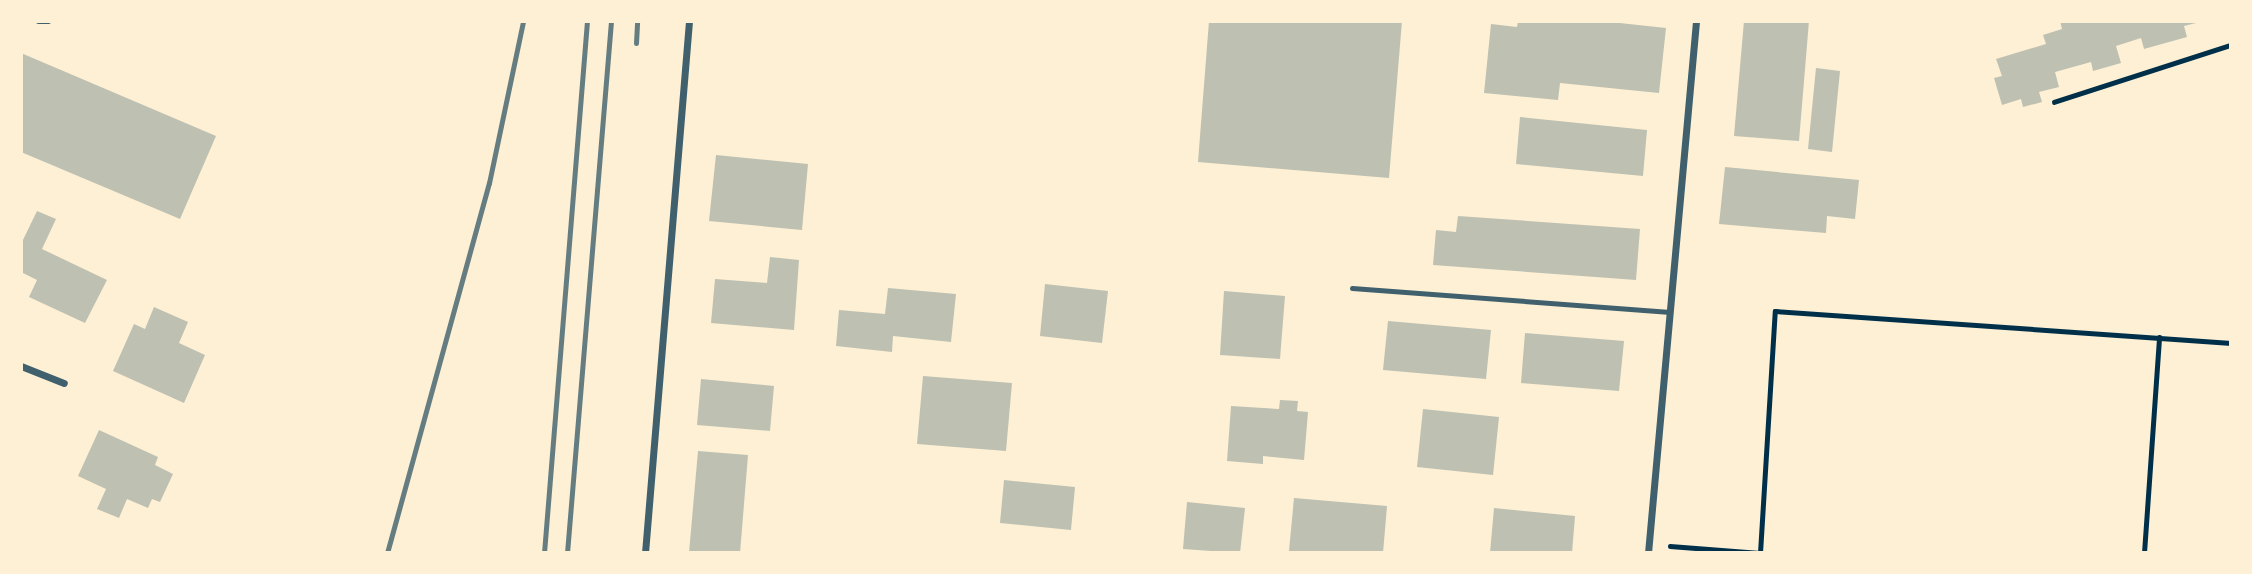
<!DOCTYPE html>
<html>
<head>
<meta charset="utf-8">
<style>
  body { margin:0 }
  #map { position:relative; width:2252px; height:574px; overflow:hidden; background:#fdf0d5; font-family:"Noto Sans",sans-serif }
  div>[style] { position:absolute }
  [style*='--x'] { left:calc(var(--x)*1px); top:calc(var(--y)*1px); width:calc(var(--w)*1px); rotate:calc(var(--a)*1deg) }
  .building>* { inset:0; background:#bec0b2 }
  .path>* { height:4.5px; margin:-2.25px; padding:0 2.25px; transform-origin:2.25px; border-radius:2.25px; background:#003049 }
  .service>* { height:5px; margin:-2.5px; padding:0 2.5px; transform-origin:2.5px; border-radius:2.5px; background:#3f606c }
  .minor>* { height:7px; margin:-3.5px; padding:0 3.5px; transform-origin:3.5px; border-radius:3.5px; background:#3f606c }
  .rail>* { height:5px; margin:-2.5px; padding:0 2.5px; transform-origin:2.5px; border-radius:2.5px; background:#657d81 }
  span { translate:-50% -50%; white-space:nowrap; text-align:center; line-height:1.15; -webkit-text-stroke:5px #fdf0d5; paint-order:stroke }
  .frame { position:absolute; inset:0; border:23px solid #fdf0d5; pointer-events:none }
</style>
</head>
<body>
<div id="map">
  <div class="building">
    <div style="clip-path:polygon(1209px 21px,1402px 21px,1389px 178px,1198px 162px)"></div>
    <div style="clip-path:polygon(1518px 21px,1601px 21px,1666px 28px,1659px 93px,1560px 83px,1558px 100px,1484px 93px,1491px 24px,1517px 27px)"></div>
    <div style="clip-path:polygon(1744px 21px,1809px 21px,1799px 141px,1734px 136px)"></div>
    <div style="clip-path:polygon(2060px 21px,2199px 21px,2200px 22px,2184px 26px,2187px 37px,2144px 49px,2141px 38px,2116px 46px,2121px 63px,2093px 71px,2091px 62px,2055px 72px,2059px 87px,2039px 92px,2042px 102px,2023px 107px,2021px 99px,2002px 105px,1994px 78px,2002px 76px,1996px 59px,2046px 44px,2043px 35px,2062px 29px)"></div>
    <div style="clip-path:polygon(21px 53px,216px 136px,180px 219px,21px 152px)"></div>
    <div style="clip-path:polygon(1816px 68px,1840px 71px,1832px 152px,1808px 149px)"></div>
    <div style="clip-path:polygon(1520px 117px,1647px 130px,1643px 176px,1516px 164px)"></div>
    <div style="clip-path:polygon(716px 155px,808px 164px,802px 230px,709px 221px)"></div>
    <div style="clip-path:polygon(1725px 167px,1859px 180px,1855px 219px,1827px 216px,1826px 233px,1719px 224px)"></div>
    <div style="clip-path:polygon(37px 211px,56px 219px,42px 249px,107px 280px,85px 323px,29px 297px,37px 280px,21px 272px,21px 244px)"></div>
    <div style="clip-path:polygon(1458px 216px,1640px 229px,1636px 280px,1433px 265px,1436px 230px,1456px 232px)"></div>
    <div style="clip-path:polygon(770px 257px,799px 260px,794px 330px,711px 323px,715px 279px,767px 283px)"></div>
    <div style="clip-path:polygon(1045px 284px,1108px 291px,1102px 343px,1040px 336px)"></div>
    <div style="clip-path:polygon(888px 288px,956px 294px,951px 342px,893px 336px,892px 352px,836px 346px,839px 310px,885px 314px)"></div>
    <div style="clip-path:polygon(1224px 291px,1285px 296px,1280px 359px,1220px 355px)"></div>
    <div style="clip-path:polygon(154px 307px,188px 322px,179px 343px,205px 355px,184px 403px,113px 371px,134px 324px,145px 329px)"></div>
    <div style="clip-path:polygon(1388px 321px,1491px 330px,1486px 379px,1383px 370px)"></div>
    <div style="clip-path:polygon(1525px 333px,1624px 341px,1619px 391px,1521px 383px)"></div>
    <div style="clip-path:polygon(923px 376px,1012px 383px,1006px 451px,917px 444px)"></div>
    <div style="clip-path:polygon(701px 379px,774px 386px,770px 431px,697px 425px)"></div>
    <div style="clip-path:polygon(1280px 400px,1298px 401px,1297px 411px,1308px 412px,1304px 460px,1263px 456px,1263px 464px,1227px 461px,1231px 406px,1279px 409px)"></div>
    <div style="clip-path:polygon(1423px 409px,1499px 417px,1493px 475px,1417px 467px)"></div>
    <div style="clip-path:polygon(99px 430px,158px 457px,155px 465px,173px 474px,160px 502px,152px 499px,148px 508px,127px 499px,119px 518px,97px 509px,106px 489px,78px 476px)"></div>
    <div style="clip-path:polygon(698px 451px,748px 455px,740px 553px,689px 553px)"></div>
    <div style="clip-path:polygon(1004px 480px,1075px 487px,1071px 530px,1000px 523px)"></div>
    <div style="clip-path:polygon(1294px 498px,1387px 506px,1383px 553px,1289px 551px)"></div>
    <div style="clip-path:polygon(1187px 502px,1245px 508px,1240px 553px,1183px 549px)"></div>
    <div style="clip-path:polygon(1494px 508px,1575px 516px,1572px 553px,1490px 553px)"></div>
  </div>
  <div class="path">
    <div style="--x:2054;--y:102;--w:186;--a:-17.9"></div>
    <div style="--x:1670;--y:546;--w:90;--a:4.4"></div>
    <div style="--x:1760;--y:553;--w:242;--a:-86.5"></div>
    <div style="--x:1775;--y:311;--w:457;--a:4"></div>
    <div style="--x:2144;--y:553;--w:216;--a:-86"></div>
  </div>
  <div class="service">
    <div style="--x:38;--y:21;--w:10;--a:0"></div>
    <div style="--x:1352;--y:288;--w:319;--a:4.3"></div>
  </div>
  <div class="minor">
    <div style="--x:21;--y:366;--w:46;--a:21.6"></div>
    <div style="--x:645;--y:553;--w:534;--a:-85.27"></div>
    <div style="--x:1648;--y:553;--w:534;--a:-84.84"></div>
  </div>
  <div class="rail">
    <div style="--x:636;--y:43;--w:22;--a:-87"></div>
    <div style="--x:387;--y:553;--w:384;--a:-74.6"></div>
    <div style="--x:489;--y:183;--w:166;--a:-78.1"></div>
    <div style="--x:544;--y:553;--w:534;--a:-85.38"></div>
    <div style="--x:567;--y:553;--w:534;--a:-85.27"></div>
  </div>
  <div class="frame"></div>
</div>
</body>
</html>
